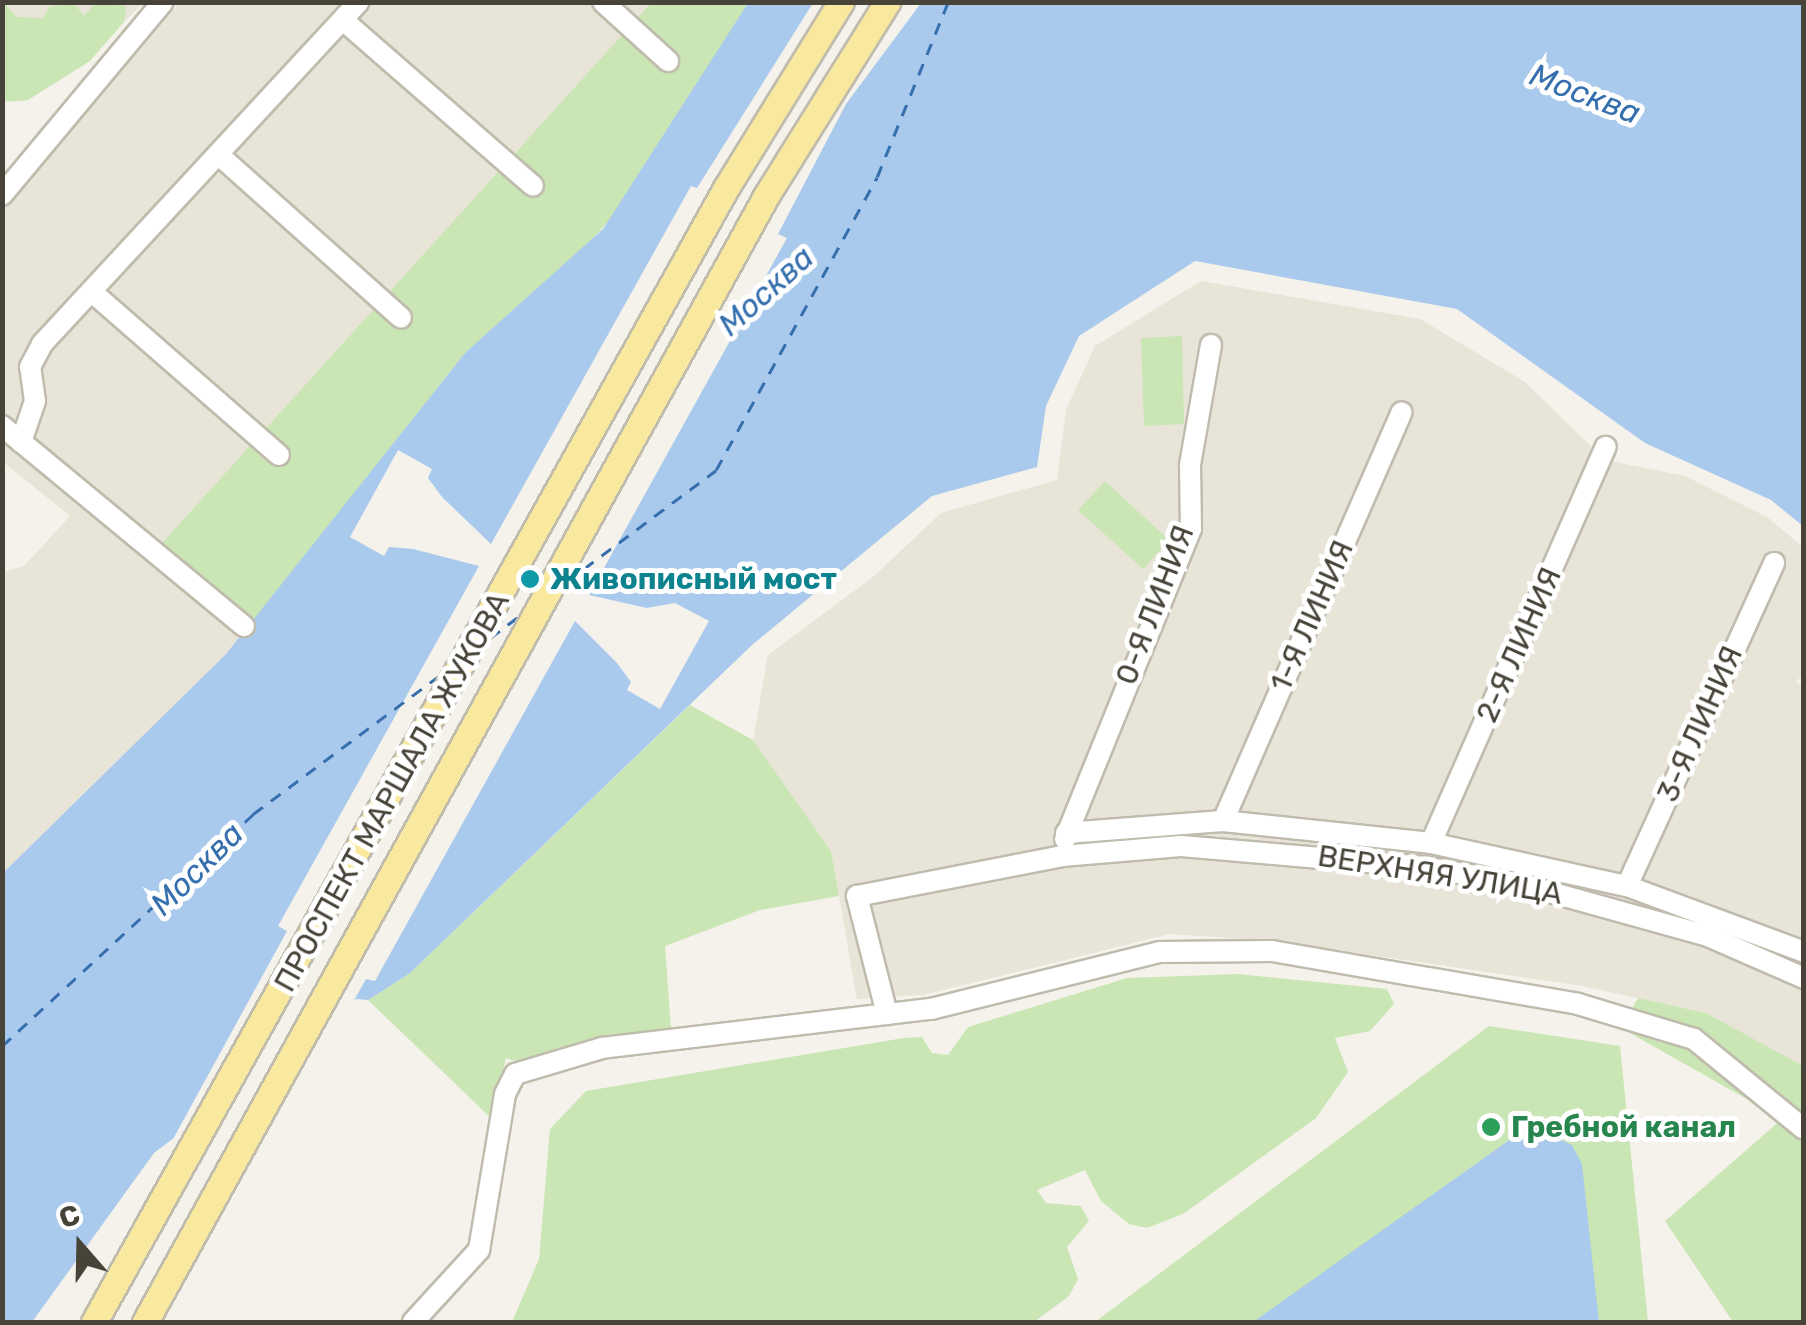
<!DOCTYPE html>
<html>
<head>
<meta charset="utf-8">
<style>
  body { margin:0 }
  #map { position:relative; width:1806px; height:1325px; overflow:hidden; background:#f4f2ea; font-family:Rubik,sans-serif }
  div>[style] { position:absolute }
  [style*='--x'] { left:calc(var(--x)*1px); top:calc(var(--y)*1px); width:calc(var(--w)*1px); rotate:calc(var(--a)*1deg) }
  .residential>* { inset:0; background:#e8e4d8 }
  .green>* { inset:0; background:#cae6b5 }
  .water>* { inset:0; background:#aacaed }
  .pier>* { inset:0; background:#f4f2ea }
  .ferry>* { height:2.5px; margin-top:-1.25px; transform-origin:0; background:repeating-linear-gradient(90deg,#366fae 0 12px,transparent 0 22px) }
  .roads { filter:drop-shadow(2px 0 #bfbbad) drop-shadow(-2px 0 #bfbbad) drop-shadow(0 2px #bfbbad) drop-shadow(0 -2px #bfbbad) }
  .minor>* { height:20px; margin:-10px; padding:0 10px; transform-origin:10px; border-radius:10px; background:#fff }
  .major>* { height:25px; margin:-12.5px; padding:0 12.5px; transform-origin:12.5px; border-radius:12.5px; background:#f9e99e }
  .dots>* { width:28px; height:28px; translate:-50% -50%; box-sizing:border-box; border:5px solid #fff; border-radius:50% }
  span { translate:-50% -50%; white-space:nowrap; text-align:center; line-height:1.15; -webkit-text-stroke:10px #fff; paint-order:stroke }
  .culture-label { font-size:30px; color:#0d838f; font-weight:700 }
  .left { translate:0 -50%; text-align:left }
  .street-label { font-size:30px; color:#474338 }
  .leisure-label { font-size:30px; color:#27864d; font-weight:700 }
  .water-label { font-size:32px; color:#366fae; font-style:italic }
  .frame { position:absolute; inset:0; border:5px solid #474338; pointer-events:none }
  .north { position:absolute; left:30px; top:1195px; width:100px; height:100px; -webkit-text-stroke:8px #fff; paint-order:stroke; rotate:340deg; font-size:28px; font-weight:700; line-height:40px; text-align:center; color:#474338 }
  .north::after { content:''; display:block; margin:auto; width:35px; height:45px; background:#474338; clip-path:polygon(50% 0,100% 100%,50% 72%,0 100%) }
</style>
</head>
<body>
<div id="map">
  <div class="residential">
    <div style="clip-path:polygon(2px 3px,143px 3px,124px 22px,3px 27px)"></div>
    <div style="clip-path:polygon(179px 3px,748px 3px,620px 208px,559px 275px,465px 353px,226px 654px,3px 873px,3px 572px,24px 566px,70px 516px,3px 462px,3px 211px)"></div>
    <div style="clip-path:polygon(1201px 281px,1420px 319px,1525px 382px,1605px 460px,1685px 476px,1767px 517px,1803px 547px,1803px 676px,1796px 681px,1804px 689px,1803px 1068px,1706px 1013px,1582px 986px,1275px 941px,1170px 934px,923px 995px,857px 999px,831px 851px,753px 740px,768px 655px,873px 577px,941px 513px,1057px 480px,1066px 410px,1095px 346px)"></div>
  </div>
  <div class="green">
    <div style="clip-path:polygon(3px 2px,17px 17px,43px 18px,49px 7px,74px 3px,84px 16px,95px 3px,126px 6px,124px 22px,90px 61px,28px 100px,3px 102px)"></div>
    <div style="clip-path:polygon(651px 3px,748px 3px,620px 209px,559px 275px,465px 353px,247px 629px,154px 552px)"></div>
    <div style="clip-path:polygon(1182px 336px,1184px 424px,1144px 426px,1141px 338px)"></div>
    <div style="clip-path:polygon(1105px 481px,1169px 540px,1143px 569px,1078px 510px)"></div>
    <div style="clip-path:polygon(690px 705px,753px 740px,831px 851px,839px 896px,760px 910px,665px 946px,671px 1029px,590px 1041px,523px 1064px,506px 1058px,491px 1118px,368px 1000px,409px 974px)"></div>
    <div style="clip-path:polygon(1238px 974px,1387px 989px,1394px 1004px,1370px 1031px,1335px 1038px,1348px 1072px,1316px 1118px,1183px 1214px,1147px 1228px,1129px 1224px,1101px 1201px,1085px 1170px,1037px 1190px,1046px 1203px,1081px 1206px,1089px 1221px,1067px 1247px,1078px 1279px,1069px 1296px,1034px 1322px,512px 1322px,539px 1259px,550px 1129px,586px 1091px,904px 1038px,922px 1037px,932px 1053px,948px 1055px,968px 1027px,1127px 978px)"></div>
    <div style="clip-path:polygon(1638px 998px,1706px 1013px,1803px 1066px,1803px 1322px,1733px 1322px,1665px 1221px,1782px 1119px,1621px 1028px)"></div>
    <div style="clip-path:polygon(1489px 1026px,1620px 1046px,1648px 1322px,1095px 1322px)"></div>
  </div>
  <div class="water">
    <div style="clip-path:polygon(748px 3px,1803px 3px,1803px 526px,1771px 500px,1645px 443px,1457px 309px,1195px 261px,1079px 336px,1046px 406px,1037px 467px,932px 496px,752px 645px,409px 974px,368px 1000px,356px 999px,154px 1153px,32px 1322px,3px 1322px,3px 873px,226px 654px,465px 353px,603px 229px)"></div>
    <div style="clip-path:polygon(1529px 1126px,1572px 1145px,1582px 1164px,1599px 1322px,1253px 1322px)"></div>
  </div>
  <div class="pier">
    <div style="clip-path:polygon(813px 3px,921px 3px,846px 104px,778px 234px,787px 238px,589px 595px,647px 608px,675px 603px,709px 621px,660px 709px,627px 690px,631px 682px,617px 663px,575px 621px,375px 981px,366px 979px,348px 1011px,167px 1150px,287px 931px,278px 926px,479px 566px,413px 549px,389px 547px,384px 556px,350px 537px,398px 450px,432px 469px,428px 478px,442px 497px,491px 544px,691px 186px,697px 188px)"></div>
  </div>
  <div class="ferry">
    <div style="--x:566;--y:582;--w:187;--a:-36.7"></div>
    <div style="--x:716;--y:470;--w:334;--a:-61.2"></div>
    <div style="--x:877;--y:177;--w:189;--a:-67.9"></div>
    <div style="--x:490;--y:638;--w:36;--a:-37"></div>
    <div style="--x:2;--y:1046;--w:342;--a:-42.7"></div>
    <div style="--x:253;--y:814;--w:232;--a:-36.6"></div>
  </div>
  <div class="roads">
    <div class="minor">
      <div style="--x:603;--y:2;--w:88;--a:42.2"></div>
      <div style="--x:343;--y:20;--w:252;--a:41.1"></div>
      <div style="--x:219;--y:155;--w:244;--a:41.8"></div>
      <div style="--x:2;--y:195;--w:251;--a:-50.2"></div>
      <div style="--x:92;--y:292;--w:248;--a:41.1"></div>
      <div style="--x:2;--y:426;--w:314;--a:39.6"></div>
      <div style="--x:21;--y:442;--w:43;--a:-71.1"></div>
      <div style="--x:35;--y:401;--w:34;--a:-98"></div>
      <div style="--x:30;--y:367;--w:26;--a:-62"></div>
      <div style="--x:42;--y:344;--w:466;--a:-47.2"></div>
      <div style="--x:1223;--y:821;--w:446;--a:-66.4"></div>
      <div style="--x:1066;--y:833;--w:157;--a:-4.4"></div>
      <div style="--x:1223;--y:821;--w:209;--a:6"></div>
      <div style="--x:1431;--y:843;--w:201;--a:12.4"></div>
      <div style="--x:1627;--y:886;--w:189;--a:20.4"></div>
      <div style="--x:1065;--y:839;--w:335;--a:-67.9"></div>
      <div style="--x:1191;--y:529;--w:64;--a:-90.9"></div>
      <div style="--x:1190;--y:465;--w:122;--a:-80.1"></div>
      <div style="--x:1431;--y:843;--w:433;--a:-66.2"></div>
      <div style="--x:1627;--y:886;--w:355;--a:-65.5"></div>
      <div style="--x:887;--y:1014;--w:122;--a:-104.3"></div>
      <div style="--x:857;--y:896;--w:209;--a:-11"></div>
      <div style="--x:1062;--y:856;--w:119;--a:-4.8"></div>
      <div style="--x:1181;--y:846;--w:244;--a:4.9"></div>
      <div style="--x:1424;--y:867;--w:98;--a:9.9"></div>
      <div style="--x:1521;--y:884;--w:194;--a:15.5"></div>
      <div style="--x:1708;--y:936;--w:105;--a:23.6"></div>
      <div style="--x:413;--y:1322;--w:98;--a:-47.5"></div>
      <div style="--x:479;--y:1250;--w:158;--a:-80.5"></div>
      <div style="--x:505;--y:1094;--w:22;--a:-63"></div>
      <div style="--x:515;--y:1074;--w:91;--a:-16.6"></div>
      <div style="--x:602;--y:1048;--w:331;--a:-6.8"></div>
      <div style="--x:931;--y:1009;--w:236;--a:-14"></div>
      <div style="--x:1160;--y:952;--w:112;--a:-0.5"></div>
      <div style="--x:1272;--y:951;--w:311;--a:9.8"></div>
      <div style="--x:1578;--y:1004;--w:121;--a:16.8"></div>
      <div style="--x:1694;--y:1039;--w:142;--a:39.3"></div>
    </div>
    <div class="major">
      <div style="--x:94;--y:1322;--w:1298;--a:-60.87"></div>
      <div style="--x:726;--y:188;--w:219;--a:-58.3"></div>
      <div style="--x:145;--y:1322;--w:1286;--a:-61.12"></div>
      <div style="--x:766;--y:196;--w:229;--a:-58"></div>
    </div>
  </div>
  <div class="dots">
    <div style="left:530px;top:579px;background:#0f9aa8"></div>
    <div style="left:1491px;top:1127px;background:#2e9e5b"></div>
  </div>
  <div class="culture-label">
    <span class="left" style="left:550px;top:579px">Живописный мост</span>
  </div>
  <div class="street-label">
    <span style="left:1155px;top:605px;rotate:-69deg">0-Я ЛИНИЯ</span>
    <span style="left:1312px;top:616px;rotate:-66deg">1-Я ЛИНИЯ</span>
    <span style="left:1519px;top:645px;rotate:-66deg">2-Я ЛИНИЯ</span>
    <span style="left:1700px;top:724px;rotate:-66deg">3-Я ЛИНИЯ</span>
    <span style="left:392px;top:792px;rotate:-61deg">ПРОСПЕКТ МАРШАЛА ЖУКОВА</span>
    <span style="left:1440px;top:875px;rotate:9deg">ВЕРХНЯЯ УЛИЦА</span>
  </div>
  <div class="leisure-label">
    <span class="left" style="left:1511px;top:1127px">Гребной канал</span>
  </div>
  <div class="water-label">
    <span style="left:1585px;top:94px;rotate:21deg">Москва</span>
    <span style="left:766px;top:291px;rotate:-42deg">Москва</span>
    <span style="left:197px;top:869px;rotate:-45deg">Москва</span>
  </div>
  <div class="frame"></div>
  <div class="north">С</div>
</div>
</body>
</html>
